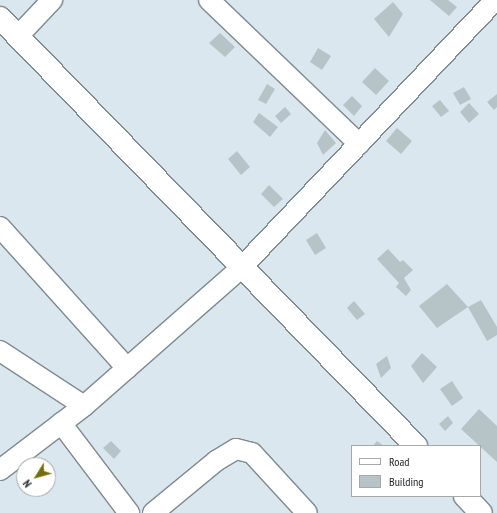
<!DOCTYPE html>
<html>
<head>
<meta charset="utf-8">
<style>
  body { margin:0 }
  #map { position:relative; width:497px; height:513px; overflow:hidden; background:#dbe7ef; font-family:"PT Sans Narrow",sans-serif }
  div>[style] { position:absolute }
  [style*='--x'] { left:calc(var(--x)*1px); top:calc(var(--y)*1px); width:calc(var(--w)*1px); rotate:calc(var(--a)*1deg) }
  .building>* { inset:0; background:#b6c4c7 }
  .roads { filter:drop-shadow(1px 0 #7f8a91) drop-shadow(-1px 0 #7f8a91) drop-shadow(0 1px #7f8a91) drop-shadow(0 -1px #7f8a91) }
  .minor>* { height:20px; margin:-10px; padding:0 10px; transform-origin:10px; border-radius:10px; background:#fff }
  .primary>* { height:22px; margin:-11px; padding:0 11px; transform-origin:11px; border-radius:11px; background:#fff }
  span { translate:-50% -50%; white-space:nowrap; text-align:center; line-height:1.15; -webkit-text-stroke:4px #fff; paint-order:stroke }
  .legend { position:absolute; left:351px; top:445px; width:130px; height:52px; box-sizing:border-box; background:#fff; border:1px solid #a7a8a9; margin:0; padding:5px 7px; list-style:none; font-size:12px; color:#222629 }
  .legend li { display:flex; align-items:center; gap:8px; height:20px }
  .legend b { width:20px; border:1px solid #a7a8a9 }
  .north { position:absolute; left:16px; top:457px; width:40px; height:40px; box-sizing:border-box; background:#fff; border:1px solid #a7a8a9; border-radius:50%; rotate:233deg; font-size:11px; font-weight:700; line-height:16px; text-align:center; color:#222629 }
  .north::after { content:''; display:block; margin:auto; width:14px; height:18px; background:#736f11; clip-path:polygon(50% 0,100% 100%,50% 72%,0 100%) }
</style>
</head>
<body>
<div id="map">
  <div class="building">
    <div style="clip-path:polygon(430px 0,448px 0,457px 7px,449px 16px)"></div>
    <div style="clip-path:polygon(393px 2px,403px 14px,389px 37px,374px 19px)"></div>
    <div style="clip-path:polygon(220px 33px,235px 47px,225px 57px,209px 43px)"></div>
    <div style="clip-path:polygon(318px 48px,331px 56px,322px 70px,310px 62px)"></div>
    <div style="clip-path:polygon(375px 68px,389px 81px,376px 95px,362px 82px)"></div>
    <div style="clip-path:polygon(267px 84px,275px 89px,266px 104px,258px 100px)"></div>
    <div style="clip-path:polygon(464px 87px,471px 99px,460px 105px,453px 93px)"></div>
    <div style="clip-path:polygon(497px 94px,497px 107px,494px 110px,487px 102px)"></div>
    <div style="clip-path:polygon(352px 96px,362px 106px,354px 116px,343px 105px)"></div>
    <div style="clip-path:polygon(440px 100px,449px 111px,441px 117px,432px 106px)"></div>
    <div style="clip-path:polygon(469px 103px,479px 114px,469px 123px,460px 112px)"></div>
    <div style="clip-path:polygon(285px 107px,291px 114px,281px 123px,275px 116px)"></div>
    <div style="clip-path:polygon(259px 113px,278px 127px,270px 137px,253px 122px)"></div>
    <div style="clip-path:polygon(397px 128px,412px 141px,401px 154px,386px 141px)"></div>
    <div style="clip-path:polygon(325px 130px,336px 143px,323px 155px,317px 143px)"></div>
    <div style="clip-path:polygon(237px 151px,250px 167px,241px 175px,228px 159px)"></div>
    <div style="clip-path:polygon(269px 185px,283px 199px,274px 207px,261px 194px)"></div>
    <div style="clip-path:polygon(317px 233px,326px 248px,315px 255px,306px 240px)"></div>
    <div style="clip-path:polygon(388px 249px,400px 262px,403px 260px,413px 270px,404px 278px,411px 290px,406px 296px,396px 287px,399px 283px,377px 259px)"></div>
    <div style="clip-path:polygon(447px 284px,468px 307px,437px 328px,419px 306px)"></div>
    <div style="clip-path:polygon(481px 300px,497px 327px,497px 335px,487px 341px,468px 307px)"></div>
    <div style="clip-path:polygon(354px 301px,365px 314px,357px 320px,347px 308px)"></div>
    <div style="clip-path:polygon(422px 353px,437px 367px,423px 383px,411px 366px)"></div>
    <div style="clip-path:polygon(387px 356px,391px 368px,381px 378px,376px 364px)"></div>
    <div style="clip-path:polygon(452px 381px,463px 398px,452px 406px,440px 389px)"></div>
    <div style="clip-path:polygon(479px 409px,497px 426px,497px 462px,461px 429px)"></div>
    <div style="clip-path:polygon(448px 416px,453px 423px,445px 431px,439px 424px)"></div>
    <div style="clip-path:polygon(111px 441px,121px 451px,114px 459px,103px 448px)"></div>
    <div style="clip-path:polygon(377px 441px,384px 446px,373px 446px)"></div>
  </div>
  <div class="roads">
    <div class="minor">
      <div style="--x:209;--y:0;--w:208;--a:43.8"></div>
      <div style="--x:18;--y:36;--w:50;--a:-46.6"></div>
      <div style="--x:0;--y:227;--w:190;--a:48"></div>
      <div style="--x:0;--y:351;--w:100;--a:33.2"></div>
      <div style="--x:61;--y:423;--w:113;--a:52.9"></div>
      <div style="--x:0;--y:470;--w:106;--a:-37.3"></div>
      <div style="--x:84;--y:406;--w:209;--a:-41.3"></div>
      <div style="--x:241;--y:268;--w:369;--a:-46.5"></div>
      <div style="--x:153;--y:513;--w:82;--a:-39.5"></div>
      <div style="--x:216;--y:461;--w:23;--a:-31"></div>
      <div style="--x:236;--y:449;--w:16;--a:14"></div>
      <div style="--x:252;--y:453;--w:81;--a:47.5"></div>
    </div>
    <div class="primary">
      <div style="--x:0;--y:18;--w:597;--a:45.81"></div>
      <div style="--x:465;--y:496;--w:23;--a:47"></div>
    </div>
  </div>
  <ul class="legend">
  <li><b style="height:5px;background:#fff"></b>Road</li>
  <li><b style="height:11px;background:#b6c4c7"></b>Building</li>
  </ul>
  <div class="north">N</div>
</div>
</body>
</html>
